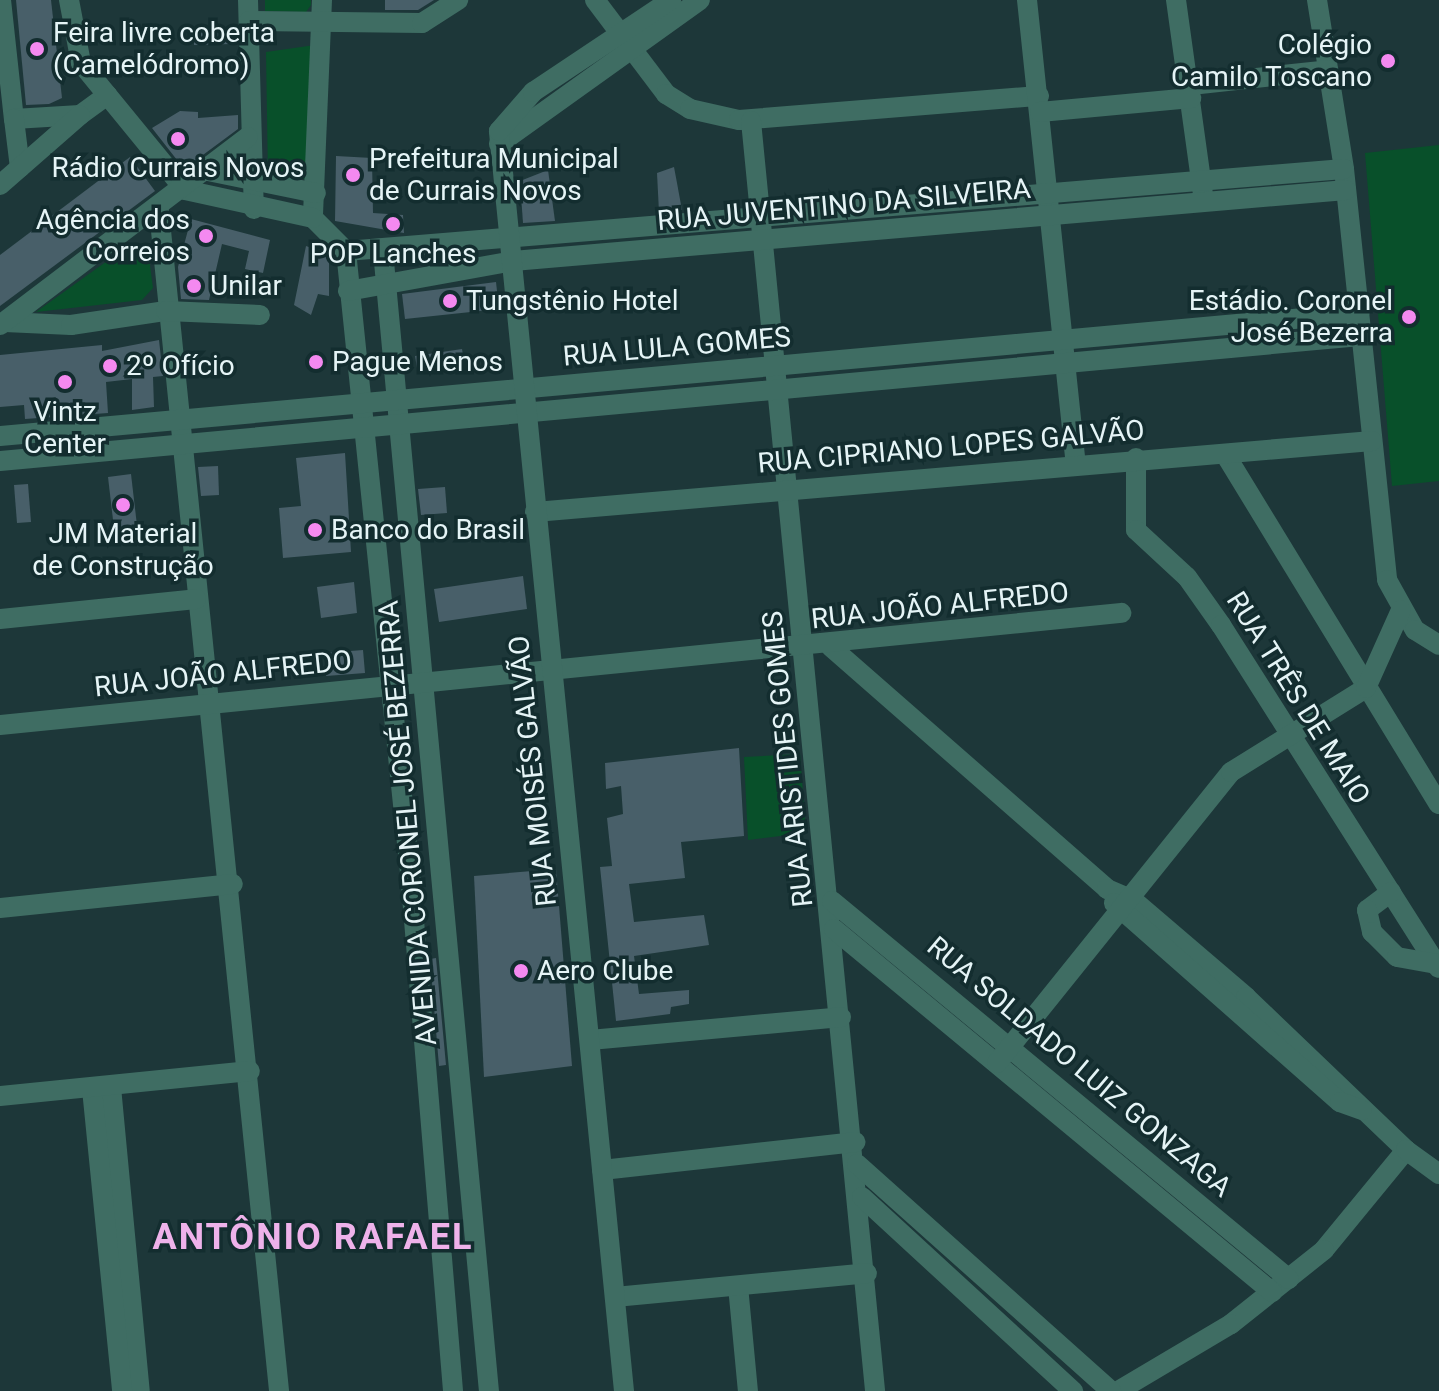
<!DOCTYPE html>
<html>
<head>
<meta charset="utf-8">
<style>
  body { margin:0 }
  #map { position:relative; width:1439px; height:1391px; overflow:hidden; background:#1d3739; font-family:Roboto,sans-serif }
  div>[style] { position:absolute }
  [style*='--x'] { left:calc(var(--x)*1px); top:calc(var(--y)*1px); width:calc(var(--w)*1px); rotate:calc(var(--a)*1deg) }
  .green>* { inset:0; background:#08502a }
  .building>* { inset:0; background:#485f69 }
  .minor>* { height:20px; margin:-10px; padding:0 10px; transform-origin:10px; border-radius:10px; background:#3f6d63 }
  .dots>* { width:22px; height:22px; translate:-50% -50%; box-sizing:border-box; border:4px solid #132d2f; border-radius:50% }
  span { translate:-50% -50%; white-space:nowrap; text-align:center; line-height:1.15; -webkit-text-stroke:7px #132d2f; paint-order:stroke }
  .poi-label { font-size:28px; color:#e5f4f6 }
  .left { translate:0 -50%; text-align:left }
  .right { translate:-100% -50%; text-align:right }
  .street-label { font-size:28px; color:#e5f4f6 }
  .district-label { font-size:36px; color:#eeb2ea; font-weight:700; letter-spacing:2px }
</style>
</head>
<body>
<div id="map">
  <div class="green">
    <div style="clip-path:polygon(265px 0,311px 0,311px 5px,306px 12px,265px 11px)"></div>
    <div style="clip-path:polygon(315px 45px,307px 179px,268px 177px,266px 52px)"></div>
    <div style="clip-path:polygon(1439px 145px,1439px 481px,1392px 486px,1365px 153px)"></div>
    <div style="clip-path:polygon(147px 243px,153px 288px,142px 300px,36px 312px,128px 246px)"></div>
    <div style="clip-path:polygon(800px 754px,806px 833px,748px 840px,744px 757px)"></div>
  </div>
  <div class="building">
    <div style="clip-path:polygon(16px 0,51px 0,62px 98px,49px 104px,26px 105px)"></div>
    <div style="clip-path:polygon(385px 0,434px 0,418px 10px,385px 10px)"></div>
    <div style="clip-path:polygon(231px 29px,232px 44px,194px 45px,194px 30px)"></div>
    <div style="clip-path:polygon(180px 111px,198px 112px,198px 118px,238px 115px,238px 129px,184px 169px,152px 128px)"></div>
    <div style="clip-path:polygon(336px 156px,372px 158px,373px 213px,403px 215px,404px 233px,335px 221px)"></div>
    <div style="clip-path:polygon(130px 157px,155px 191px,0 306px,0 255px)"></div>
    <div style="clip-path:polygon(674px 167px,682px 210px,659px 212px,657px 173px)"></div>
    <div style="clip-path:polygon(548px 170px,555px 221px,523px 223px,520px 181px)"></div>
    <div style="clip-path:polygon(191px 219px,270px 240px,263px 273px,245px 269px,249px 251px,222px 244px,209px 300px,181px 299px,178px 267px)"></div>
    <div style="clip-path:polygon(306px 246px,329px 254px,329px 296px,318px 294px,311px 315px,294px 305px)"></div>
    <div style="clip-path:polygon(496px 282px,499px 309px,405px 319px,402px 294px)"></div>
    <div style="clip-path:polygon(159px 340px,163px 376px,153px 377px,154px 407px,132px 410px,132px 379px,106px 382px,108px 413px,25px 419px,24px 405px,0 407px,0 355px,102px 345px,102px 351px)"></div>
    <div style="clip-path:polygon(462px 349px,465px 367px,418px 374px,415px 356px)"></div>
    <div style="clip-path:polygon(345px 453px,351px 552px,283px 558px,279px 508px,301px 506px,296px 458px)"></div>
    <div style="clip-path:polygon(218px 466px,219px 495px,201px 496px,198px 467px)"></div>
    <div style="clip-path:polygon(131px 474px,138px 534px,115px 537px,108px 477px)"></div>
    <div style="clip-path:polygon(28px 484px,31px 522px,17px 523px,14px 485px)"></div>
    <div style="clip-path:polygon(445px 487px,447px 513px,421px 515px,418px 489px)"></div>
    <div style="clip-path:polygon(523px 576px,527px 609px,439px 622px,434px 589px)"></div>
    <div style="clip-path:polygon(354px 582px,357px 613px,321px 618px,317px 587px)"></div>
    <div style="clip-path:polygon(363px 650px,365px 673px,326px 676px,325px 653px)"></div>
    <div style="clip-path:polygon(739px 748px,744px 836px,681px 842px,685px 878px,629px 884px,634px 922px,704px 915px,709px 945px,634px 956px,639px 994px,689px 990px,689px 1004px,671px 1007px,670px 1014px,616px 1021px,600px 867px,612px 866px,607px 818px,623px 814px,621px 786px,606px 789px,605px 763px)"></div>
    <div style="clip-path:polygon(556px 869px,572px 1066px,484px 1077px,474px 876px)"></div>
    <div style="clip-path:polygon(436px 958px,446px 1065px,439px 1066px,430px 959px)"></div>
  </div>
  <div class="minor">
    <div style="--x:1;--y:0;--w:120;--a:83.8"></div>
    <div style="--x:14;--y:119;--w:66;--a:-3.5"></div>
    <div style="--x:80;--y:115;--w:34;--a:-36"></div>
    <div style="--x:69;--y:0;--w:64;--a:79.2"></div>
    <div style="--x:81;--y:63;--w:164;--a:50.7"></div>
    <div style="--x:248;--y:0;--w:209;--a:88.4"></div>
    <div style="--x:322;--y:0;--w:218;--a:92.4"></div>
    <div style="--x:313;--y:218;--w:47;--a:45"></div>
    <div style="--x:595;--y:0;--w:118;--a:52.9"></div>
    <div style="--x:666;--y:94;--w:28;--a:32"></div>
    <div style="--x:690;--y:109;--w:50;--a:12.7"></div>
    <div style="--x:739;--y:120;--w:301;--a:-4.6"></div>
    <div style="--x:1027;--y:0;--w:467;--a:84"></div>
    <div style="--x:1176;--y:0;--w:196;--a:82.1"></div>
    <div style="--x:1317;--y:0;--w:171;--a:80.9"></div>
    <div style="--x:1344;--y:169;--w:413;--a:84"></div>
    <div style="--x:1387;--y:580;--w:57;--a:60.8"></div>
    <div style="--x:1415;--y:630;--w:28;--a:32"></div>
    <div style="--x:249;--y:21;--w:173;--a:0.7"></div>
    <div style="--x:422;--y:23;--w:43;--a:-32.6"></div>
    <div style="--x:1191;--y:85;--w:138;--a:-6.2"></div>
    <div style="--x:1040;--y:112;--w:152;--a:-5.3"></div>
    <div style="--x:14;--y:119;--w:49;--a:83"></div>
    <div style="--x:751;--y:121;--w:1276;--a:84.42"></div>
    <div style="--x:499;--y:144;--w:247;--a:-35.6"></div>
    <div style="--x:208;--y:171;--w:110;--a:11.5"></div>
    <div style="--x:0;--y:185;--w:106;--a:-41.2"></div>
    <div style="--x:185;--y:190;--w:131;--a:12.3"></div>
    <div style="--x:159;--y:211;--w:1186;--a:84.19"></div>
    <div style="--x:346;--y:251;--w:624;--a:84.12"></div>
    <div style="--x:410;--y:872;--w:521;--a:85.26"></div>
    <div style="--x:346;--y:251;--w:1001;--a:-4.7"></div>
    <div style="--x:383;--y:251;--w:1145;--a:84.69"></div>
    <div style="--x:348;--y:291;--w:168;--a:-10.3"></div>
    <div style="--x:513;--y:261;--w:836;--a:-4.87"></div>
    <div style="--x:5;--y:322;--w:66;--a:2.6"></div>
    <div style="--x:71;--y:325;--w:96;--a:-8.4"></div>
    <div style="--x:166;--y:311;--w:94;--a:2.4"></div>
    <div style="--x:0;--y:325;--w:311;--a:-37.2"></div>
    <div style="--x:0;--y:436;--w:1365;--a:-5.17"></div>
    <div style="--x:1225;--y:454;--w:410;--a:58.6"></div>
    <div style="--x:1136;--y:458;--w:72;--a:90"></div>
    <div style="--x:1136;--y:530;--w:69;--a:42.7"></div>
    <div style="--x:1187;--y:577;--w:59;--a:54.7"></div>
    <div style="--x:1221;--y:625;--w:406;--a:57.6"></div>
    <div style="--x:0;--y:461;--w:1366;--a:-5.25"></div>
    <div style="--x:535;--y:512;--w:840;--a:-4.85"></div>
    <div style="--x:0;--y:619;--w:197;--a:-5.8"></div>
    <div style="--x:831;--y:647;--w:367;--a:41.2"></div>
    <div style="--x:1107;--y:889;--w:28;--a:23"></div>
    <div style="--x:1133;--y:900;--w:149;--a:40.6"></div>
    <div style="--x:1246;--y:997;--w:221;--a:43.7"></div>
    <div style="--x:1406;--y:1150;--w:129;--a:129.4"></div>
    <div style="--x:1324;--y:1250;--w:119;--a:141.5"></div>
    <div style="--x:1231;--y:1324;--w:131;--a:149.3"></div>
    <div style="--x:0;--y:725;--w:1127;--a:-5.71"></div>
    <div style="--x:1391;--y:892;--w:30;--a:143"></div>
    <div style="--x:1367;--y:910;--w:23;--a:77"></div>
    <div style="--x:1372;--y:932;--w:35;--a:45"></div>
    <div style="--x:1397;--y:957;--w:41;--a:9.9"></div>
    <div style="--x:832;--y:901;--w:593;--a:39.6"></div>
    <div style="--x:1114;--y:903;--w:301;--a:41.4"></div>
    <div style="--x:1340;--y:1102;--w:23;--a:20"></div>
    <div style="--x:0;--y:908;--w:234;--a:-5.9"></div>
    <div style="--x:834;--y:929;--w:569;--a:39.65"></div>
    <div style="--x:590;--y:1040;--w:252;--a:-5.2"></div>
    <div style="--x:997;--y:1063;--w:373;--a:-51.2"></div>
    <div style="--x:1231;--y:772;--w:159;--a:-31.9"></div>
    <div style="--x:1366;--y:688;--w:85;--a:-65.8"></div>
    <div style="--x:111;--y:1087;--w:305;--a:84.6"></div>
    <div style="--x:92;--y:1089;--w:303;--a:84.3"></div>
    <div style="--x:0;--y:1096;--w:251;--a:-5.7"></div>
    <div style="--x:1406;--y:1150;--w:41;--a:36"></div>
    <div style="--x:857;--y:1164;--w:341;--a:41.8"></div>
    <div style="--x:602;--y:1170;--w:255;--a:-6.3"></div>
    <div style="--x:862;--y:1197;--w:287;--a:42.6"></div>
    <div style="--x:738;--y:1286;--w:105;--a:84.6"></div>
    <div style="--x:615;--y:1297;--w:253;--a:-5.4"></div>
    <div style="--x:624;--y:1391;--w:1266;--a:-95.67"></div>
    <div style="--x:499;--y:131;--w:52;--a:-48.9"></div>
    <div style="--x:533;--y:92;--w:166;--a:-33.7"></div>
  </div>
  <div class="dots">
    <div style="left:37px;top:49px;background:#f489f0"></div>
    <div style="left:1388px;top:61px;background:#f489f0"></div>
    <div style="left:178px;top:139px;background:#f489f0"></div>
    <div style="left:353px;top:175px;background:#f489f0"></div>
    <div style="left:393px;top:224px;background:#f489f0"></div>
    <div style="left:206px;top:236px;background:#f489f0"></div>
    <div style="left:194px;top:286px;background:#f489f0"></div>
    <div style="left:450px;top:301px;background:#f489f0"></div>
    <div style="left:1409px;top:317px;background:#f489f0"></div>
    <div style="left:316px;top:362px;background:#f489f0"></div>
    <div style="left:110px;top:366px;background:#f489f0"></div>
    <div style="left:65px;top:382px;background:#f489f0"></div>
    <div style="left:123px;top:505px;background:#f489f0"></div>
    <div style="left:315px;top:530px;background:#f489f0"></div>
    <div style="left:521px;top:971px;background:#f489f0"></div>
  </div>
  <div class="poi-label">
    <span class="left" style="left:53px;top:49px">Feira livre coberta<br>(Camelódromo)</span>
    <span class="right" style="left:1372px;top:61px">Colégio<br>Camilo Toscano</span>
    <span class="left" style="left:369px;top:175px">Prefeitura Municipal<br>de Currais Novos</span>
    <span style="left:178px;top:168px">Rádio Currais Novos</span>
    <span class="right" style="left:190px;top:236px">Agência dos<br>Correios</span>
    <span style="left:393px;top:254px">POP Lanches</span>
    <span class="left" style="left:210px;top:286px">Unilar</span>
    <span class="left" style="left:466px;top:301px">Tungstênio Hotel</span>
    <span class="right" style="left:1393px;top:317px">Estádio. Coronel<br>José Bezerra</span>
    <span class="left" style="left:332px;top:362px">Pague Menos</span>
    <span class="left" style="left:126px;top:366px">2º Ofício</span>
    <span style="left:65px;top:428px">Vintz<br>Center</span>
    <span class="left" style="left:331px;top:530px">Banco do Brasil</span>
    <span style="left:123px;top:550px">JM Material<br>de Construção</span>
    <span class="left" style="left:537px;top:971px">Aero Clube</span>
  </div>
  <div class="street-label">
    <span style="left:844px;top:205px;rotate:-5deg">RUA JUVENTINO DA SILVEIRA</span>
    <span style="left:677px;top:347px;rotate:-5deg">RUA LULA GOMES</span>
    <span style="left:951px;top:447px;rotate:-5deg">RUA CIPRIANO LOPES GALVÃO</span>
    <span style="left:940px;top:606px;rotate:-6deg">RUA JOÃO ALFREDO</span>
    <span style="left:223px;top:674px;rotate:-6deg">RUA JOÃO ALFREDO</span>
    <span style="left:1298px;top:698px;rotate:58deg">RUA TRÊS DE MAIO</span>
    <span style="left:788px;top:759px;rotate:-96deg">RUA ARISTIDES GOMES</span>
    <span style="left:533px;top:771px;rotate:-96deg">RUA MOISÉS GALVÃO</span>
    <span style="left:408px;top:823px;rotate:-95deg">AVENIDA CORONEL JOSÉ BEZERRA</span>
    <span style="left:1079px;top:1067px;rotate:40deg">RUA SOLDADO LUIZ GONZAGA</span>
  </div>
  <div class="district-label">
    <span style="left:313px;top:1238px">ANTÔNIO RAFAEL</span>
  </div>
</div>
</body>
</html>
